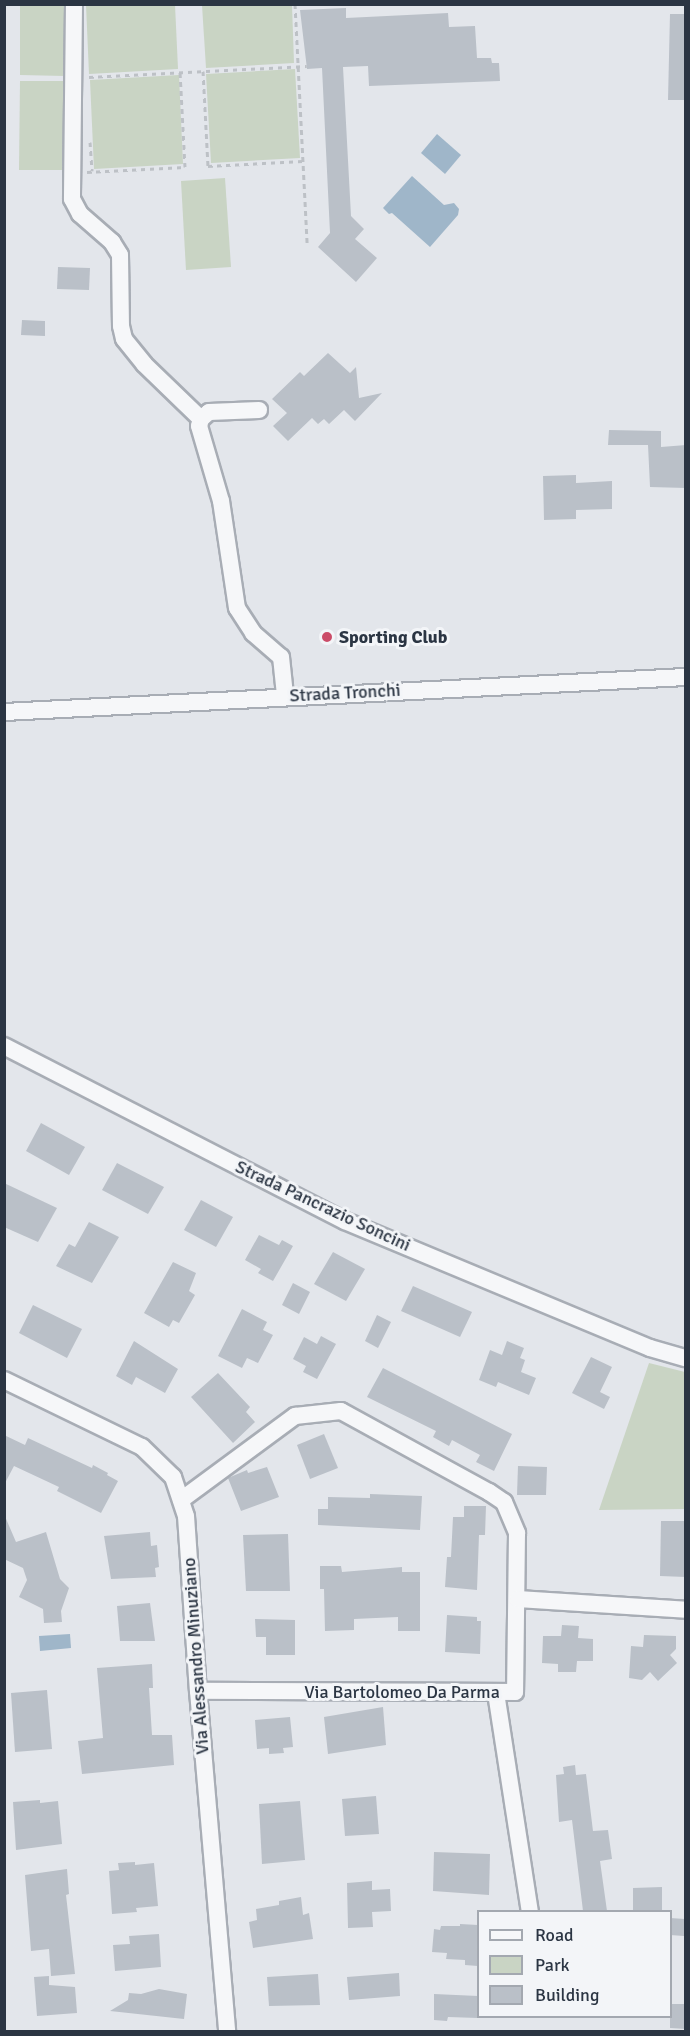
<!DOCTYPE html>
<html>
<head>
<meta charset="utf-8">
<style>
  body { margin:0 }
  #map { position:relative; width:690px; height:2036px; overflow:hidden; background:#e3e6eb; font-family:Signika,sans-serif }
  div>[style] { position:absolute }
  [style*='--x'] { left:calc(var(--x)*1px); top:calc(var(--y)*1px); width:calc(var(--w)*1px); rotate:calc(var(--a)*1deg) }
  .green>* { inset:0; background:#c9d4c4 }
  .water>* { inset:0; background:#9fb6c9 }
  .building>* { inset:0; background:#bac0c8 }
  .path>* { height:3px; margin-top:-1.5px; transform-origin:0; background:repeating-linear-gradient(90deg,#bdc1c6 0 4.5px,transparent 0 9px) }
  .roads { filter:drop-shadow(2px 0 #a8adb5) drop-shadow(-2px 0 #a8adb5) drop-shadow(0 2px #a8adb5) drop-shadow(0 -2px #a8adb5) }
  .minor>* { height:16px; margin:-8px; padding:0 8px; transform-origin:8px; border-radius:8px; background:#f6f7f9 }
  .dots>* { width:16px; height:16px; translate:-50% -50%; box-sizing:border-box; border:3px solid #f3f5f8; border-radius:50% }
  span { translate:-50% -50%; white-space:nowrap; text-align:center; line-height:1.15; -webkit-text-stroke:6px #f3f5f8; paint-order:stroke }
  .poi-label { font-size:18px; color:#2b3543; font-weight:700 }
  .left { translate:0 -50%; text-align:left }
  .street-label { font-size:18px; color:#2b3543 }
  .frame { position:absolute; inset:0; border:6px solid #2b3543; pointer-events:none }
  .legend { position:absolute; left:477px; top:1910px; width:195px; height:108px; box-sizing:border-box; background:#f3f5f8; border:2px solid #a3a8b0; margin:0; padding:8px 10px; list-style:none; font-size:18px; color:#2b3543 }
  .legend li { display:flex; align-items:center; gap:12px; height:30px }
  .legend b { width:30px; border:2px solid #a3a8b0 }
</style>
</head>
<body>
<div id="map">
  <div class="green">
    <div style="clip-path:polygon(20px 5px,65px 5px,65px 76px,20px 75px)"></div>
    <div style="clip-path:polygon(86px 5px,175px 5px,178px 69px,89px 74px)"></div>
    <div style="clip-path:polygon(202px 5px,292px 5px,294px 63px,206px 68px)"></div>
    <div style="clip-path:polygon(295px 69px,300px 158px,211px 163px,206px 74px)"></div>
    <div style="clip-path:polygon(179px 75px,183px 164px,94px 169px,90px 80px)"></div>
    <div style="clip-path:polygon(20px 81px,64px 81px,64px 170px,19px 170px)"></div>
    <div style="clip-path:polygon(225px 178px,231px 267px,186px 270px,181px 181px)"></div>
    <div style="clip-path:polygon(649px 1363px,685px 1372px,685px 1509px,599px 1510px)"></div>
  </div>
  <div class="water">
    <div style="clip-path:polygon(437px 134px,461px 155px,445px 174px,421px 153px)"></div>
    <div style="clip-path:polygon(412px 176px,444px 205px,454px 203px,459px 209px,458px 215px,430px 247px,392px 213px,389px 214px,383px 208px)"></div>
    <div style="clip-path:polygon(70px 1634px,71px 1648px,40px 1651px,39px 1636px)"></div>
  </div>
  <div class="building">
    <div style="clip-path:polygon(346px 8px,346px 18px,448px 13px,449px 27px,475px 26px,477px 58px,491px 58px,492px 63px,499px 63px,500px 81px,369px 86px,368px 66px,343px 67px,351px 216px,364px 229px,355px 239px,377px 258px,356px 282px,318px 247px,330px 233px,322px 68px,307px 69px,300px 10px)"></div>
    <div style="clip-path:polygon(670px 14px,686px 14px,686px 100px,668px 100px)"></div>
    <div style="clip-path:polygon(58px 267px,90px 268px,89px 290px,57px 289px)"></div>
    <div style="clip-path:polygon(22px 320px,45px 321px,45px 336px,21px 335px)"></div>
    <div style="clip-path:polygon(328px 353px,350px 373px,356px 367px,359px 398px,382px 393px,355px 421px,344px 410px,329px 424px,324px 419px,318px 424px,312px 418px,288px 441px,273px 426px,287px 413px,272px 399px,300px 372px,304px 376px)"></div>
    <div style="clip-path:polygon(609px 430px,661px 431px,661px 447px,686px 445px,686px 488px,650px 487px,648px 445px,608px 445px)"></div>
    <div style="clip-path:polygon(576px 475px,576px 483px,612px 481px,612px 509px,576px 510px,576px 519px,544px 520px,543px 476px)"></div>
    <div style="clip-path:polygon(41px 1123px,85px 1147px,69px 1175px,26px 1151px)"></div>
    <div style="clip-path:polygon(117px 1163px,164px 1187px,148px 1214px,102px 1190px)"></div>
    <div style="clip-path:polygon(4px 1183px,57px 1208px,38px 1242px,4px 1227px)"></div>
    <div style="clip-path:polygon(201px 1200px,233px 1217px,216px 1247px,184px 1230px)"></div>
    <div style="clip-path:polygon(89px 1222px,119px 1237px,92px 1283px,56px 1266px,69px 1244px,75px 1247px)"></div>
    <div style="clip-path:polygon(259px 1235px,279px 1245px,282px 1240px,293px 1246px,273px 1281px,258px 1273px,261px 1269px,245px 1260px)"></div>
    <div style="clip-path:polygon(333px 1252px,365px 1269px,346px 1301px,314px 1284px)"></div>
    <div style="clip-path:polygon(173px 1262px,196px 1273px,189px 1291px,195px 1295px,179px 1323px,173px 1320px,169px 1327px,144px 1313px)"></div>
    <div style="clip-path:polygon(293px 1283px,310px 1292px,299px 1314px,282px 1305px)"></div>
    <div style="clip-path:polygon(413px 1286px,472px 1312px,460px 1337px,401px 1311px)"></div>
    <div style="clip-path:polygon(33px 1305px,82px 1329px,67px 1358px,19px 1333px)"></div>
    <div style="clip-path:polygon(242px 1309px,267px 1322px,263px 1330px,273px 1335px,258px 1363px,247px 1358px,242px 1368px,218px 1356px)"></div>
    <div style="clip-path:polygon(377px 1315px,391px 1322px,378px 1348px,365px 1341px)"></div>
    <div style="clip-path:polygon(321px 1336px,336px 1344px,317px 1379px,303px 1372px,306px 1366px,293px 1359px,304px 1337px,317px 1344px)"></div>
    <div style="clip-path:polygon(134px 1341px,178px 1369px,165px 1393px,136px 1377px,132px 1385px,116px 1376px)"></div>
    <div style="clip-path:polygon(507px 1341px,524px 1348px,520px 1358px,525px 1360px,521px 1372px,536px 1378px,529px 1395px,498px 1382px,496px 1387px,479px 1380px,490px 1350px,502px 1355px)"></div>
    <div style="clip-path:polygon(591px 1357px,612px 1367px,600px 1392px,610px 1397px,604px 1409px,572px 1393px)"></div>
    <div style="clip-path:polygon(383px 1368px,512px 1434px,494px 1471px,476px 1462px,480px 1455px,452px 1440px,449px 1446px,433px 1437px,436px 1431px,367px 1397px)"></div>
    <div style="clip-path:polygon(218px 1373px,250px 1407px,246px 1412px,255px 1422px,233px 1443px,191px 1397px)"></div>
    <div style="clip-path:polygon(324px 1434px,338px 1468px,310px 1479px,297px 1445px)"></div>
    <div style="clip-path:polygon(4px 1435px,25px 1445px,28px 1438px,92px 1468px,93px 1465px,108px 1473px,107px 1475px,118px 1481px,101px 1513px,57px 1491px,59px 1487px,14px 1466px,4px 1485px)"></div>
    <div style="clip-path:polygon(518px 1466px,547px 1467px,546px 1495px,517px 1495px)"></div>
    <div style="clip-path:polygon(267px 1467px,279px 1497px,241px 1511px,228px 1478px,247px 1470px,248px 1473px)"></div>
    <div style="clip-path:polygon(370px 1494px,422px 1496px,420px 1530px,318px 1525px,318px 1509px,328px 1509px,328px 1497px,370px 1498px)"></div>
    <div style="clip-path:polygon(464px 1506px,486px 1506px,485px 1535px,479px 1535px,477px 1590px,445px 1587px,447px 1557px,451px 1557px,453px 1517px,464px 1517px)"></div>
    <div style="clip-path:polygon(4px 1514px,16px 1542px,46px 1532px,60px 1579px,69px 1588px,61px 1611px,62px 1622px,44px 1623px,43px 1609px,19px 1597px,27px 1580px,23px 1568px,4px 1559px)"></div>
    <div style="clip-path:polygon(661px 1521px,686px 1521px,686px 1577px,660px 1576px)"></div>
    <div style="clip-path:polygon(150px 1532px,151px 1546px,157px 1545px,159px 1567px,155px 1568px,156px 1577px,111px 1579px,104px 1536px)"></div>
    <div style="clip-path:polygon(288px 1534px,290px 1591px,246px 1591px,243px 1535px)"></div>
    <div style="clip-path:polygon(320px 1566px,341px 1566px,342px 1572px,402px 1567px,402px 1572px,420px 1572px,420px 1631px,398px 1631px,398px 1617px,354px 1619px,354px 1630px,325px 1631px,324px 1589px,320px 1589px)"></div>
    <div style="clip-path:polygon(150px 1603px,155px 1641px,120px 1641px,117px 1606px)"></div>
    <div style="clip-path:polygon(447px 1615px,477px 1617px,477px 1621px,481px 1621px,480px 1654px,445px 1652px)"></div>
    <div style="clip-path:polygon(255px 1619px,295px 1620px,295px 1655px,266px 1655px,266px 1637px,256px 1637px)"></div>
    <div style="clip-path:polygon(562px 1625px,579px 1626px,578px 1638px,593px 1639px,593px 1661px,577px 1661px,576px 1672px,558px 1672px,558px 1664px,542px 1663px,543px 1636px,561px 1636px)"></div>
    <div style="clip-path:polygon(644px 1635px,676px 1636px,676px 1649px,670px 1655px,677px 1663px,658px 1681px,650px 1672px,642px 1680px,629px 1678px,631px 1646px,643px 1647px)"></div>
    <div style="clip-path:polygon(152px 1664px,153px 1688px,149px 1688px,152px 1735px,172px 1735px,174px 1765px,82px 1774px,78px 1741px,103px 1738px,97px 1668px)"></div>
    <div style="clip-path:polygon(47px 1690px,52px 1749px,15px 1752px,11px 1693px)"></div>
    <div style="clip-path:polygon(383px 1707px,386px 1745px,328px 1754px,324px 1717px)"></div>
    <div style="clip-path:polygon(290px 1717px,293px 1747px,283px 1748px,284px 1753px,269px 1754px,269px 1748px,257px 1749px,255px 1720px)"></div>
    <div style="clip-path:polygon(575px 1765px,576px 1775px,586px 1774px,593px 1831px,608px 1830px,612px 1859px,600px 1861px,607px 1911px,583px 1911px,572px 1820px,559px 1822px,556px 1775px,564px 1774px,563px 1767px)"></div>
    <div style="clip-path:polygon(376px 1796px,379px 1834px,345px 1836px,342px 1799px)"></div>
    <div style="clip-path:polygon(40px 1800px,40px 1803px,58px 1801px,62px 1844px,16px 1850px,13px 1802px)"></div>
    <div style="clip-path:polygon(300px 1801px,305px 1860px,262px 1864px,259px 1804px)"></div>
    <div style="clip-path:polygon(434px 1852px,490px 1854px,489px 1895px,433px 1891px)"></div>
    <div style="clip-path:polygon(135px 1862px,135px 1865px,154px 1863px,158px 1906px,136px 1908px,137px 1912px,112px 1914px,109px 1871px,119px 1870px,118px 1863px)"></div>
    <div style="clip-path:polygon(67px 1869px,69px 1894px,66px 1895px,75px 1974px,51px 1976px,49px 1949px,31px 1951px,25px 1875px)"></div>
    <div style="clip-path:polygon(372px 1881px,372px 1890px,390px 1889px,391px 1911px,372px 1912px,373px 1927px,348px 1928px,347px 1883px)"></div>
    <div style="clip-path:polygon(662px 1887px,662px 1911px,633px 1911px,633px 1888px)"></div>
    <div style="clip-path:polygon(301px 1897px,303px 1915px,309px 1913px,313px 1939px,253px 1948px,249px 1922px,257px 1920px,256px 1909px,279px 1905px,279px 1901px)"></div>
    <div style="clip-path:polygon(670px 1918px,685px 1919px,684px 1936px,670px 1935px)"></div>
    <div style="clip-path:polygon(460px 1924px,478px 1925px,478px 1966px,465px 1965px,465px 1960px,446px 1959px,447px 1953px,432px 1952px,434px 1929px,440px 1930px,441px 1926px,460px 1926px)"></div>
    <div style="clip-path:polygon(159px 1934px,161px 1967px,115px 1971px,113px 1945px,130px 1944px,129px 1936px)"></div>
    <div style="clip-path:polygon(399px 1973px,400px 1996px,349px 2000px,347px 1977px)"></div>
    <div style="clip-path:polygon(318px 1974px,320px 2005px,269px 2006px,267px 1977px)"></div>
    <div style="clip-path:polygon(49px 1976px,49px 1985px,75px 1987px,77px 2013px,37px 2016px,34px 1977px)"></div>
    <div style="clip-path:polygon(159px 1989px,187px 1994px,184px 2019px,110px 2011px,128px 2000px,129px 1993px,141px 1994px)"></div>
    <div style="clip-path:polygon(434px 1994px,478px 1996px,478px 2018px,448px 2017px,447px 2021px,434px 2020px)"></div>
    <div style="clip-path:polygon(670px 2004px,686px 2004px,686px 2029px,670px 2028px)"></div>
  </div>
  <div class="path">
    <div style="--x:295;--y:4;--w:239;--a:87.1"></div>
    <div style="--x:203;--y:71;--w:95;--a:87"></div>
    <div style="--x:208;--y:166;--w:95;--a:-3"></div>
    <div style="--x:89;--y:77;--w:218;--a:-2.9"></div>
    <div style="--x:90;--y:142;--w:29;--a:86"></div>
    <div style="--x:87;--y:172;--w:98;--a:-2.9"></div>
    <div style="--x:185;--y:167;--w:95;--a:-93"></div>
  </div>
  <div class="roads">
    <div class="minor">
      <div style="--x:74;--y:4;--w:195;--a:90.6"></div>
      <div style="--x:72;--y:199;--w:17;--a:62"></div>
      <div style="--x:80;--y:214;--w:43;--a:41.2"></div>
      <div style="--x:112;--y:242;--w:15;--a:58"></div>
      <div style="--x:120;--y:255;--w:71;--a:89.2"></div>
      <div style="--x:121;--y:326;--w:13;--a:77"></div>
      <div style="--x:124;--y:339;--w:32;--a:51"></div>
      <div style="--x:144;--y:364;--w:79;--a:44"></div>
      <div style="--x:259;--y:410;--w:50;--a:177.7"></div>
      <div style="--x:209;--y:412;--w:11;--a:139"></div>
      <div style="--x:201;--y:419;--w:7;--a:106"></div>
      <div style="--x:199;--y:426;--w:78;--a:73.7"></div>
      <div style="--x:221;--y:501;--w:108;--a:81.5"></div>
      <div style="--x:237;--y:608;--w:30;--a:57"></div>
      <div style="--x:253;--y:633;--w:37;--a:41"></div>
      <div style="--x:281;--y:657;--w:39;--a:84"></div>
      <div style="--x:4;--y:712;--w:683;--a:-2.94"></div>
      <div style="--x:4;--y:1046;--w:383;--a:27.2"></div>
      <div style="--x:345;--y:1221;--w:330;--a:22.6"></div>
      <div style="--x:650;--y:1348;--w:37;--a:16"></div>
      <div style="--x:4;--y:1380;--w:153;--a:25.9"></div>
      <div style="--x:142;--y:1447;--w:43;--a:44.1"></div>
      <div style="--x:173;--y:1477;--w:41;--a:71.6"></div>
      <div style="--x:186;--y:1516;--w:175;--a:86.1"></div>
      <div style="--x:198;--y:1691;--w:342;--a:85.1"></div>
      <div style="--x:181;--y:1500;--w:142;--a:-36.4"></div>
      <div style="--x:295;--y:1416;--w:46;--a:-6.2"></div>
      <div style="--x:341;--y:1411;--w:169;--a:28.7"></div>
      <div style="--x:489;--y:1492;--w:18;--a:34"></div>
      <div style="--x:504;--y:1502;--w:34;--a:67"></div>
      <div style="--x:517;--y:1533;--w:159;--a:90.7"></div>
      <div style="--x:515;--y:1692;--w:317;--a:-179.8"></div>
      <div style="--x:518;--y:1599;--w:168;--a:3.7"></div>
      <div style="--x:496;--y:1693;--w:222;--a:81.2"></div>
    </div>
  </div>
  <div class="dots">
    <div style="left:327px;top:637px;background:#cb4c68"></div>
  </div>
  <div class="poi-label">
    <span class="left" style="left:339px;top:637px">Sporting Club</span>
  </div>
  <div class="street-label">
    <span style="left:345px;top:693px;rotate:-3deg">Strada Tronchi</span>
    <span style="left:323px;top:1206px;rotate:25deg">Strada Pancrazio Soncini</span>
    <span style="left:196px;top:1656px;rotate:-94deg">Via Alessandro Minuziano</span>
    <span style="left:402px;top:1692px">Via Bartolomeo Da Parma</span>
  </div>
  <div class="frame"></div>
  <ul class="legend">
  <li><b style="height:8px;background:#f6f7f9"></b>Road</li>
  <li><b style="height:16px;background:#c9d4c4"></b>Park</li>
  <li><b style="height:16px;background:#bac0c8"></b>Building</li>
  </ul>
</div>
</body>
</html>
